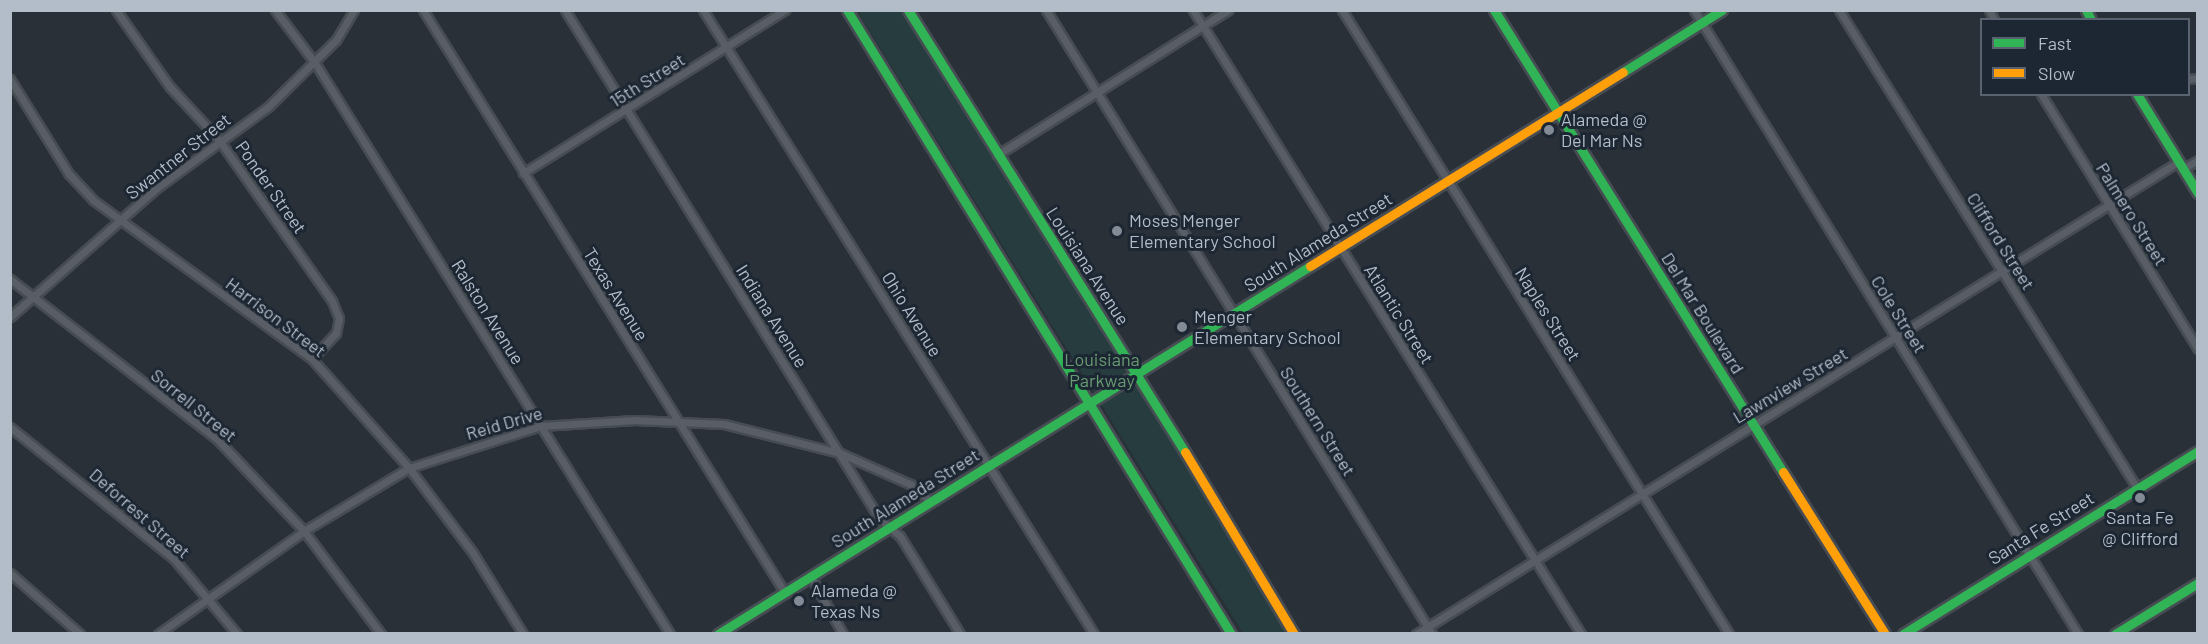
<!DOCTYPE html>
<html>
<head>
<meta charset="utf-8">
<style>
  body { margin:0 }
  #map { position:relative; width:2208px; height:644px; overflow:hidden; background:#293038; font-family:Barlow,sans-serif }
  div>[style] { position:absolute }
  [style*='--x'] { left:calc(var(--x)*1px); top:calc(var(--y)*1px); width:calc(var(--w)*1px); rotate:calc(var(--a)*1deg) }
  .green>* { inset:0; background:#263c3e }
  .roads { filter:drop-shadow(2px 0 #474c53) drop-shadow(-2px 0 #474c53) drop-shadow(0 2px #474c53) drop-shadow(0 -2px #474c53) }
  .street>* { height:7px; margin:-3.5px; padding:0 3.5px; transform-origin:3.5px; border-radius:3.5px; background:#595e66 }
  .fast>* { height:9px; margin:-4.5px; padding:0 4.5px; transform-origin:4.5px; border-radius:4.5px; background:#30b455 }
  .slow>* { height:9px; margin:-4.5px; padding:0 4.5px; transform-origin:4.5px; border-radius:4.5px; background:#ff9f0a }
  .dots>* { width:16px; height:16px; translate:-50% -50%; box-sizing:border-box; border:3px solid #1c2733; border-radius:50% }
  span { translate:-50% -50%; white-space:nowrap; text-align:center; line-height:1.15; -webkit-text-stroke:6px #1c2733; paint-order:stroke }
  .street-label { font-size:18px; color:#b3bcc9 }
  .poi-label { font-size:18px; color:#b3bcc9 }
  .left { translate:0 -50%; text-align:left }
  .park-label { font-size:18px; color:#699b72 }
  .frame { position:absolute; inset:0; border:12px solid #b3bcc9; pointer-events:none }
  .legend { position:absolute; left:1980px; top:18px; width:210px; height:78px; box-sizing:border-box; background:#1c2733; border:2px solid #58636f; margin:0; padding:8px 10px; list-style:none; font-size:18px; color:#b3bcc9 }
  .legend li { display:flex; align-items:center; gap:12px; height:30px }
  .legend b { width:30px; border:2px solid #58636f }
</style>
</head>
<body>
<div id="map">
  <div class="green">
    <div style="clip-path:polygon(857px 11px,903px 11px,1290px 633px,1243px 633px)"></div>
  </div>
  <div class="roads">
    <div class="street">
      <div style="--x:116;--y:10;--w:94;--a:55"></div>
      <div style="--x:170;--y:87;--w:72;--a:47.2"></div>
      <div style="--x:219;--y:140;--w:197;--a:54.9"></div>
      <div style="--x:332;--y:301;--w:18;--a:68"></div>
      <div style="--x:339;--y:318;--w:15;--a:101"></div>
      <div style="--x:336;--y:333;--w:35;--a:133"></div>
      <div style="--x:275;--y:10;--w:66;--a:53"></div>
      <div style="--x:315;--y:63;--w:672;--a:58.13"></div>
      <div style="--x:423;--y:10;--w:686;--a:58.16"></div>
      <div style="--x:565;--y:10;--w:597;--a:58.28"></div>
      <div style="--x:879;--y:518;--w:28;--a:41"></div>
      <div style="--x:900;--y:536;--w:115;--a:58.5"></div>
      <div style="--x:703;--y:10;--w:736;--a:57.93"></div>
      <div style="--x:1046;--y:10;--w:734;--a:58.26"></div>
      <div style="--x:1193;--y:10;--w:735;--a:58.13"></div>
      <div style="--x:1342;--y:10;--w:734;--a:58.19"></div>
      <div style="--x:1694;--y:10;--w:733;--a:58.39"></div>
      <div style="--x:1839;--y:10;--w:563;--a:58.06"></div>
      <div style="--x:1989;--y:10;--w:11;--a:63"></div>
      <div style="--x:10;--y:79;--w:112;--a:58.2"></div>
      <div style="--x:69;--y:174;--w:35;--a:47"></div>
      <div style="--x:93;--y:200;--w:271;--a:36"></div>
      <div style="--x:312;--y:359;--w:146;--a:48.3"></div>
      <div style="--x:409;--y:468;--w:106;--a:53"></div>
      <div style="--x:473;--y:553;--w:95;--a:58.3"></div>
      <div style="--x:2188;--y:79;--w:10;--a:-6"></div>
      <div style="--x:2041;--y:94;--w:299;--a:58.4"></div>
      <div style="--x:997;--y:155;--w:273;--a:-32.1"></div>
      <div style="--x:2182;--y:169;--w:18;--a:-29"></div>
      <div style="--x:523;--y:173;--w:309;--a:-31.9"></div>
      <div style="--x:10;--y:279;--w:262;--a:37.7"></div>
      <div style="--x:217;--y:439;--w:127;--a:46.6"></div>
      <div style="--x:304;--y:531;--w:129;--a:53.2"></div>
      <div style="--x:10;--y:317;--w:197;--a:-41.3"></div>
      <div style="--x:158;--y:187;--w:137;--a:-36.1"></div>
      <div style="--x:269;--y:106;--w:94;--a:-44.6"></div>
      <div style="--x:336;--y:40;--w:35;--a:-59"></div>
      <div style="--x:10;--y:427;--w:211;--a:38.8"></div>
      <div style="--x:174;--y:559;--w:98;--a:50"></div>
      <div style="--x:10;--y:573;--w:93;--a:41.1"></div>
      <div style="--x:811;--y:577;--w:65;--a:60.7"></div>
      <div style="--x:158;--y:634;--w:179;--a:-35.2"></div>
      <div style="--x:304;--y:531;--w:122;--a:-31"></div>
      <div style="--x:409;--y:468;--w:139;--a:-17.7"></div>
      <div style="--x:541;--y:426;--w:94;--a:-3.7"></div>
      <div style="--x:635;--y:420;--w:89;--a:2.6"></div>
      <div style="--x:724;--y:424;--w:120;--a:14"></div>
      <div style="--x:840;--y:453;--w:77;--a:23.9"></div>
      <div style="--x:910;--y:484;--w:26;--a:40"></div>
      <div style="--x:1416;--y:634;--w:896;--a:-31.78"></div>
    </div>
    <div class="fast">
      <div style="--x:847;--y:10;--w:733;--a:58.39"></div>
      <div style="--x:908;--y:10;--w:522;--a:57.92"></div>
      <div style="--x:1494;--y:10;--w:545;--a:57.97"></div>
      <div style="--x:2086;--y:10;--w:11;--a:63"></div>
      <div style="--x:1623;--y:72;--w:117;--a:-32.1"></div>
      <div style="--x:2137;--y:94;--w:116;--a:58.4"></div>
      <div style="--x:718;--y:634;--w:697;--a:-31.87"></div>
      <div style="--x:1903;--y:634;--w:347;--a:-31.8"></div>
      <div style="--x:2115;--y:634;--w:97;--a:-31.6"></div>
    </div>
    <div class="slow">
      <div style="--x:1310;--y:266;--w:368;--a:-31.8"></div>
      <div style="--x:1185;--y:452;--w:212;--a:59.1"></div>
      <div style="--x:1783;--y:472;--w:191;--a:57.8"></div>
    </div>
  </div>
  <div class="dots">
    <div style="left:1549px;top:130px;background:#838b96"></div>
    <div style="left:1117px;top:231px;background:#838b96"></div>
    <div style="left:1182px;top:327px;background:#838b96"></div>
    <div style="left:2140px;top:498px;background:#838b96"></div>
    <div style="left:799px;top:601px;background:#838b96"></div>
  </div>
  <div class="street-label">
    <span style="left:647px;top:80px;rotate:-32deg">15th Street</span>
    <span style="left:178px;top:156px;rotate:-38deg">Swantner Street</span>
    <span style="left:271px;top:187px;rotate:55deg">Ponder Street</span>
    <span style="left:2132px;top:214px;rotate:58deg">Palmero Street</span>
    <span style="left:2001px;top:241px;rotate:58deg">Clifford Street</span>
    <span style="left:1318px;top:242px;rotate:-32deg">South Alameda Street</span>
    <span style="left:1088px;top:266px;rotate:57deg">Louisiana Avenue</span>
    <span style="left:616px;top:294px;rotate:58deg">Texas Avenue</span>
    <span style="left:488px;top:312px;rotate:58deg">Ralston Avenue</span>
    <span style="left:1703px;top:313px;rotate:58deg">Del Mar Boulevard</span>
    <span style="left:912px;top:314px;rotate:58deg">Ohio Avenue</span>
    <span style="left:1399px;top:314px;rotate:58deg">Atlantic Street</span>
    <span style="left:1548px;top:314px;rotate:58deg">Naples Street</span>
    <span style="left:1899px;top:314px;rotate:58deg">Cole Street</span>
    <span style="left:772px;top:316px;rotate:58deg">Indiana Avenue</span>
    <span style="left:276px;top:317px;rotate:37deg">Harrison Street</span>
    <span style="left:1790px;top:385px;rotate:-31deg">Lawnview Street</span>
    <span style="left:194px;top:405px;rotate:39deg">Sorrell Street</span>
    <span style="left:1318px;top:421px;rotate:58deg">Southern Street</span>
    <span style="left:504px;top:423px;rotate:-16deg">Reid Drive</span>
    <span style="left:905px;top:498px;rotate:-32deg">South Alameda Street</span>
    <span style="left:140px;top:513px;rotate:41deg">Deforrest Street</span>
    <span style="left:2041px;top:528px;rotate:-32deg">Santa Fe Street</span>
  </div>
  <div class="poi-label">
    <span class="left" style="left:1561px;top:130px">Alameda @<br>Del Mar Ns</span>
    <span class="left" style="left:1129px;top:231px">Moses Menger<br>Elementary School</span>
    <span class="left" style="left:1194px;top:327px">Menger<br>Elementary School</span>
    <span style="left:2140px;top:528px">Santa Fe<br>@ Clifford</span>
    <span class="left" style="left:811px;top:601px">Alameda @<br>Texas Ns</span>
  </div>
  <div class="park-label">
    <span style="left:1102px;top:370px">Louisiana<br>Parkway</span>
  </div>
  <div class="frame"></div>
  <ul class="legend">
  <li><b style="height:8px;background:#30b455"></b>Fast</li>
  <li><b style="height:8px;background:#ff9f0a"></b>Slow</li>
  </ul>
</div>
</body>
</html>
